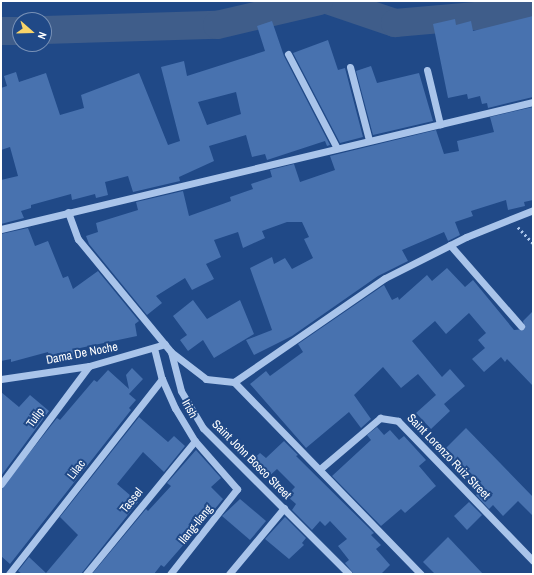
<!DOCTYPE html>
<html>
<head>
<meta charset="utf-8">
<style>
  body { margin:0 }
  #map { position:relative; width:534px; height:575px; overflow:hidden; background:#204987; font-family:"Archivo Narrow",sans-serif }
  div>[style] { position:absolute }
  [style*='--x'] { left:calc(var(--x)*1px); top:calc(var(--y)*1px); width:calc(var(--w)*1px); rotate:calc(var(--a)*1deg) }
  .river>* { height:28px; margin:-14px; padding:0 14px; transform-origin:14px; border-radius:14px; background:#3f5d8a }
  .building>* { inset:0; background:#4872af }
  .path>* { height:2.5px; margin-top:-1.25px; transform-origin:0; background:repeating-linear-gradient(90deg,#a9c4ea 0 2px,transparent 0 5px) }
  .minor>* { height:7px; margin:-3.5px; padding:0 3.5px; transform-origin:3.5px; border-radius:3.5px; background:#a9c4ea }
  span { translate:-50% -50%; white-space:nowrap; text-align:center; line-height:1.15; -webkit-text-stroke:4px #204987; paint-order:stroke }
  .street-label { font-size:12px; color:#fff }
  .frame { position:absolute; inset:0; border:2px solid #fff; pointer-events:none }
  .north { position:absolute; left:12px; top:12px; width:40px; height:40px; box-sizing:border-box; background:#204987; border:1px solid #7992b7; border-radius:50%; rotate:110deg; font-size:11px; font-weight:700; line-height:16px; text-align:center; color:#fff }
  .north::after { content:''; display:block; margin:auto; width:14px; height:18px; background:#f8d46a; clip-path:polygon(50% 0,100% 100%,50% 72%,0 100%) }
</style>
</head>
<body>
<div id="map">
  <div class="river">
    <div style="--x:330;--y:1;--w:69;--a:18.7"></div>
    <div style="--x:395;--y:23;--w:139;--a:-5"></div>
    <div style="--x:44;--y:30;--w:173;--a:-1.7"></div>
    <div style="--x:217;--y:25;--w:105;--a:-13.2"></div>
    <div style="--x:1;--y:31;--w:19;--a:0"></div>
  </div>
  <div class="building">
    <div style="clip-path:polygon(533px 16px,533px 97px,488px 108px,487px 103px,482px 104px,480px 96px,468px 99px,467px 94px,448px 98px,433px 24px,455px 19px,456px 25px,471px 21px,473px 31px)"></div>
    <div style="clip-path:polygon(evenodd,272px 21px,284px 56px,330px 145px,327px 146px,325px 141px,267px 160px,265px 154px,252px 157px,246px 135px,209px 146px,214px 161px,179px 177px,180px 181px,133px 192px,128px 176px,105px 182px,108px 195px,96px 198px,95px 194px,72px 200px,71px 194px,31px 205px,31px 208px,21px 211px,24px 218px,1px 224px,1px 180px,18px 176px,10px 147px,1px 150px,1px 88px,7px 86px,4px 76px,16px 72px,19px 82px,46px 73px,60px 115px,84px 108px,81px 95px,139px 73px,168px 145px,180px 141px,161px 67px,184px 61px,187px 76px,265px 51px,257px 26px,272px 21px,236px 92px,241px 114px,207px 125px,198px 102px,236px 92px)"></div>
    <div style="clip-path:polygon(328px 40px,338px 70px,345px 68px,363px 137px,340px 143px,293px 53px)"></div>
    <div style="clip-path:polygon(371px 66px,377px 83px,419px 73px,433px 121px,373px 135px,356px 71px)"></div>
    <div style="clip-path:polygon(533px 107px,533px 200px,524px 202px,525px 206px,508px 210px,506px 200px,471px 211px,473px 216px,455px 222px,460px 235px,448px 241px,444px 232px,402px 250px,408px 261px,378px 276px,292px 336px,254px 355px,246px 340px,272px 330px,250px 268px,272px 257px,274px 264px,285px 258px,292px 269px,313px 258px,304px 239px,309px 237px,302px 222px,287px 222px,262px 231px,265px 238px,243px 248px,238px 232px,214px 240px,221px 257px,206px 264px,214px 279px,192px 290px,185px 278px,156px 296px,162px 303px,147px 315px,89px 244px,86px 236px,98px 232px,96px 223px,138px 210px,136px 202px,183px 191px,189px 216px,231px 201px,230px 197px,253px 189px,251px 184px,272px 177px,270px 170px,294px 164px,300px 182px,335px 170px,330px 156px,436px 130px,444px 154px,459px 151px,457px 141px,494px 132px,490px 117px)"></div>
    <div style="clip-path:polygon(28px 228px,35px 246px,48px 241px,63px 278px,68px 276px,73px 289px,98px 271px,139px 321px,135px 324px,137px 336px,80px 348px,82px 357px,50px 363px,48px 352px,11px 362px,11px 359px,1px 361px,1px 234px)"></div>
    <div style="clip-path:polygon(447px 268px,465px 287px,473px 280px,514px 330px,525px 329px,523px 321px,533px 311px,533px 386px,507px 359px,505px 362px,501px 357px,484px 372px,472px 359px,485px 348px,478px 340px,486px 333px,469px 313px,446px 334px,435px 321px,412px 341px,442px 377px,450px 369px,465px 386px,444px 404px,450px 411px,431px 429px,416px 413px,436px 395px,418px 374px,401px 388px,383px 367px,354px 395px,371px 419px,361px 428px,349px 412px,306px 448px,250px 384px,266px 371px,270px 376px,303px 352px,298px 344px,384px 285px,392px 300px,398px 297px,399px 300px,427px 275px,432px 281px)"></div>
    <div style="clip-path:polygon(193px 300px,207px 319px,240px 300px,254px 334px,214px 358px,203px 340px,188px 351px,180px 340px,187px 335px,173px 316px)"></div>
    <div style="clip-path:polygon(132px 368px,143px 379px,129px 394px,136px 400px,129px 408px,131px 410px,10px 564px,1px 556px,1px 489px,57px 418px,60px 420px,94px 380px,97px 382px,108px 370px,129px 389px,126px 375px)"></div>
    <div style="clip-path:polygon(1px 392px,19px 407px,30px 395px,49px 411px,1px 476px)"></div>
    <div style="clip-path:polygon(139px 417px,168px 442px,174px 436px,185px 446px,164px 472px,143px 452px,117px 484px,138px 502px,81px 574px,22px 574px,18px 571px,29px 557px,46px 573px,78px 535px,60px 517px)"></div>
    <div style="clip-path:polygon(377px 427px,384px 435px,390px 430px,399px 440px,404px 436px,426px 460px,419px 466px,436px 486px,405px 513px,401px 509px,381px 526px,332px 476px,371px 440px,367px 435px)"></div>
    <div style="clip-path:polygon(466px 428px,533px 497px,533px 516px,518px 501px,503px 516px,493px 505px,489px 509px,476px 495px,479px 492px,441px 453px)"></div>
    <div style="clip-path:polygon(284px 441px,298px 455px,296px 456px,374px 533px,371px 535px,381px 545px,376px 549px,390px 565px,381px 574px,354px 574px,345px 563px,349px 560px,338px 546px,347px 539px,330px 521px,325px 526px,320px 521px,312px 530px,292px 510px,296px 504px,287px 496px,295px 487px,277px 469px,266px 479px,250px 462px,260px 453px,266px 458px)"></div>
    <div style="clip-path:polygon(196px 450px,221px 478px,211px 487px,223px 499px,214px 510px,164px 567px,161px 565px,154px 574px,92px 574px,146px 509px,148px 511px,171px 486px,167px 483px)"></div>
    <div style="clip-path:polygon(240px 499px,266px 521px,250px 540px,222px 516px)"></div>
    <div style="clip-path:polygon(469px 502px,482px 515px,467px 530px,454px 516px)"></div>
    <div style="clip-path:polygon(285px 517px,306px 538px,302px 543px,304px 545px,289px 559px,265px 539px)"></div>
    <div style="clip-path:polygon(448px 537px,483px 574px,435px 574px,423px 562px)"></div>
  </div>
  <div class="path">
    <div style="--x:518;--y:227;--w:22;--a:47"></div>
  </div>
  <div class="minor">
    <div style="--x:288;--y:54;--w:106;--a:62.5"></div>
    <div style="--x:350;--y:67;--w:75;--a:75.4"></div>
    <div style="--x:427;--y:70;--w:56;--a:76.5"></div>
    <div style="--x:68;--y:212;--w:29;--a:70"></div>
    <div style="--x:78;--y:239;--w:146;--a:50.5"></div>
    <div style="--x:171;--y:352;--w:40;--a:75.6"></div>
    <div style="--x:181;--y:391;--w:43;--a:59.3"></div>
    <div style="--x:203;--y:428;--w:206;--a:45"></div>
    <div style="--x:1;--y:229;--w:547;--a:-13.43"></div>
    <div style="--x:450;--y:245;--w:108;--a:48.8"></div>
    <div style="--x:154;--y:348;--w:32;--a:76"></div>
    <div style="--x:162;--y:379;--w:32;--a:66"></div>
    <div style="--x:175;--y:408;--w:39;--a:59"></div>
    <div style="--x:195;--y:441;--w:64;--a:48.8"></div>
    <div style="--x:237;--y:489;--w:108;--a:128.2"></div>
    <div style="--x:171;--y:352;--w:44;--a:37.6"></div>
    <div style="--x:206;--y:379;--w:28;--a:6"></div>
    <div style="--x:234;--y:382;--w:183;--a:-34.6"></div>
    <div style="--x:385;--y:278;--w:91;--a:-26.8"></div>
    <div style="--x:466;--y:237;--w:72;--a:-21.9"></div>
    <div style="--x:1;--y:379;--w:89;--a:-8.4"></div>
    <div style="--x:89;--y:366;--w:79;--a:-16.1"></div>
    <div style="--x:234;--y:382;--w:268;--a:45.8"></div>
    <div style="--x:320;--y:469;--w:79;--a:-40.4"></div>
    <div style="--x:380;--y:418;--w:18;--a:9"></div>
    <div style="--x:398;--y:421;--w:194;--a:46"></div>
    <div style="--x:1;--y:484;--w:147;--a:-53.3"></div>
    <div style="--x:9;--y:574;--w:248;--a:-51.9"></div>
    <div style="--x:86;--y:574;--w:172;--a:-50.7"></div>
    <div style="--x:229;--y:574;--w:86;--a:-50.2"></div>
  </div>
  <div class="street-label">
    <span style="left:82px;top:354px;rotate:-11deg">Dama De Noche</span>
    <span style="left:189px;top:409px;rotate:61deg">Irish</span>
    <span style="left:36px;top:418px;rotate:-54deg">Tulip</span>
    <span style="left:448px;top:457px;rotate:46deg">Saint Lorenzo Ruiz Street</span>
    <span style="left:251px;top:460px;rotate:45deg">Saint John Bosco Street</span>
    <span style="left:77px;top:470px;rotate:-52deg">Lilac</span>
    <span style="left:132px;top:501px;rotate:-51deg">Tassel</span>
    <span style="left:196px;top:525px;rotate:-51deg">Ilang-Ilang</span>
  </div>
  <div class="frame"></div>
  <div class="north">N</div>
</div>
</body>
</html>
